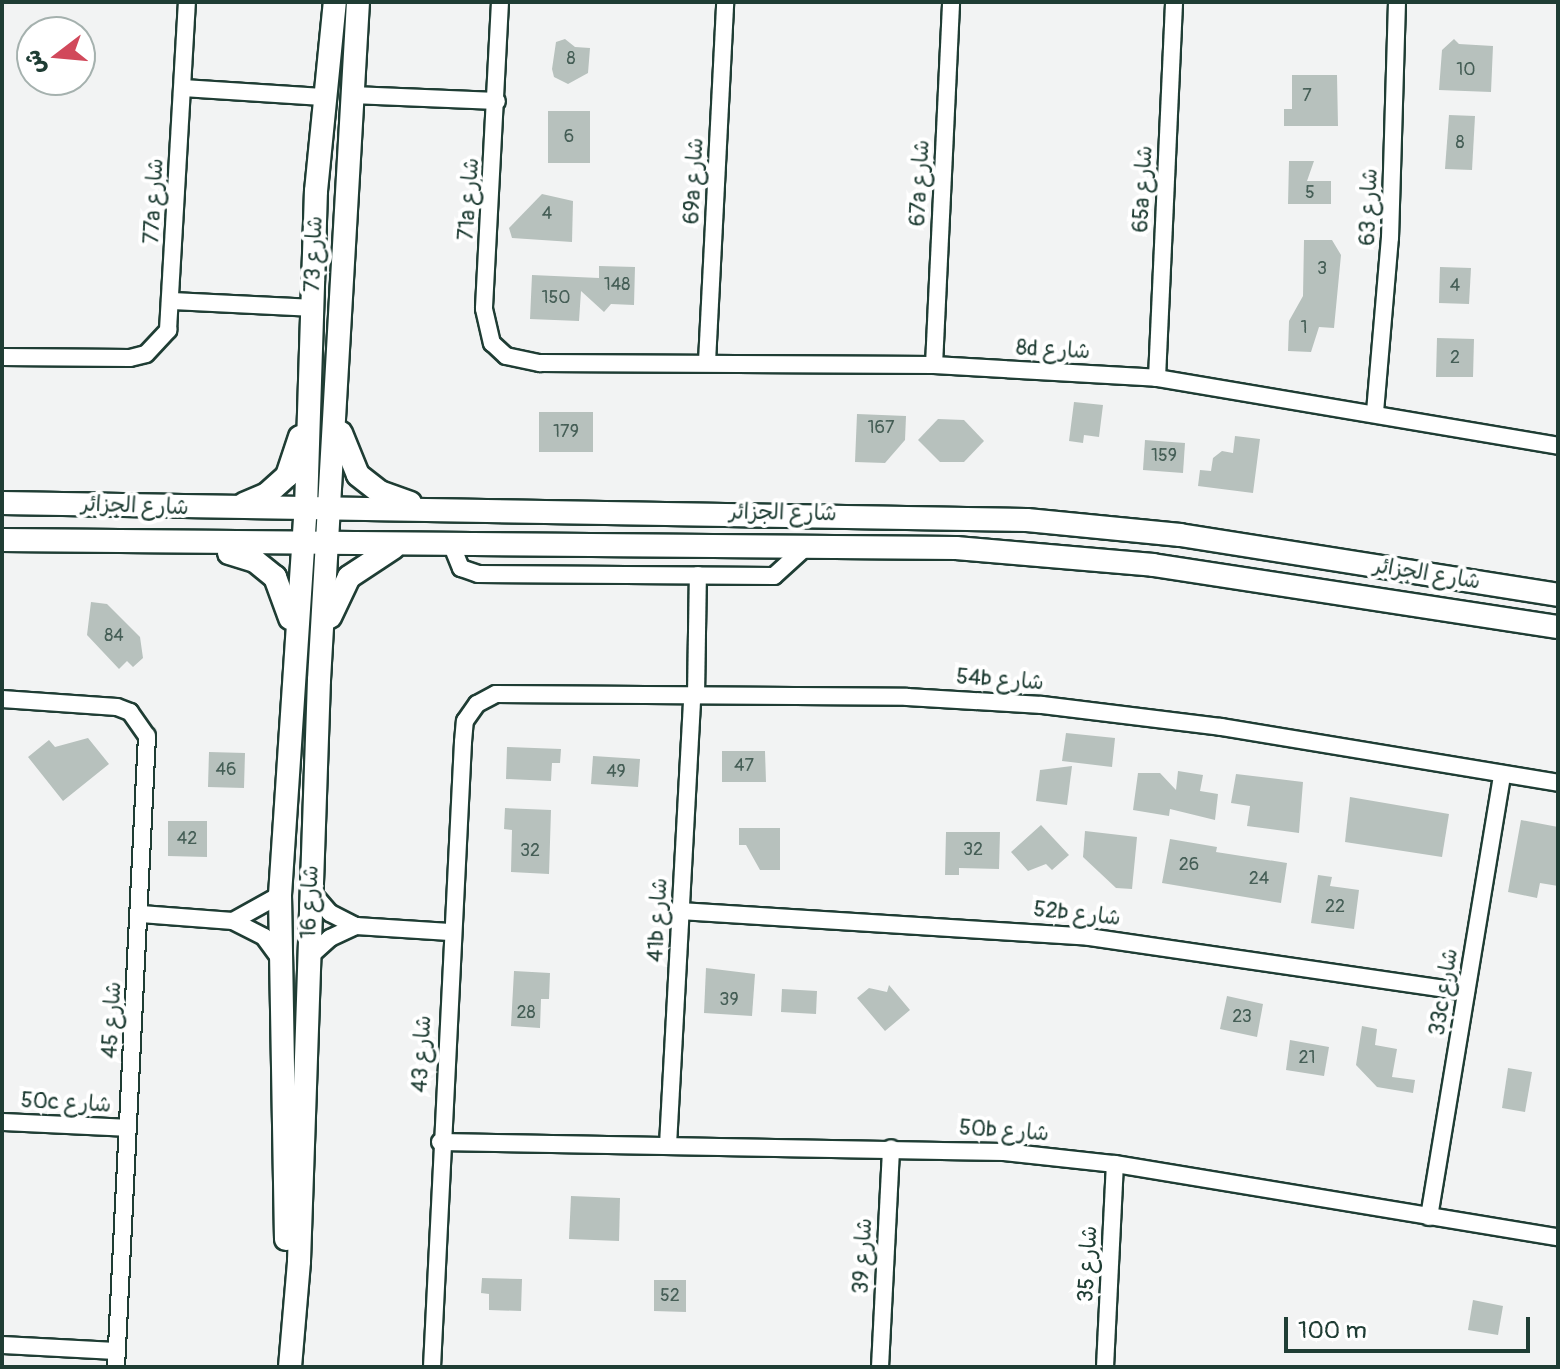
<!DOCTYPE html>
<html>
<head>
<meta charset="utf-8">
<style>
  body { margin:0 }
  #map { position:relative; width:1560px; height:1369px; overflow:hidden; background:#f2f3f3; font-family:Pangolin,"Playpen Sans Arabic",sans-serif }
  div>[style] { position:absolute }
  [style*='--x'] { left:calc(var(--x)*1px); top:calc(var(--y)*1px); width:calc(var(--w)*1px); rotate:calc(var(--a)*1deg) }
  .building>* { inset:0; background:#b7c1bd }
  .roads { filter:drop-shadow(2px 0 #1f3d34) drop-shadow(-2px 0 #1f3d34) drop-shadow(0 2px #1f3d34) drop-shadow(0 -2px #1f3d34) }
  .street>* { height:16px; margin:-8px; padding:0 8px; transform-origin:8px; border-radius:8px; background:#fff }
  .secondary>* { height:22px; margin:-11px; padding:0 11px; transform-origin:11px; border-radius:11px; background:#fff }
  span { translate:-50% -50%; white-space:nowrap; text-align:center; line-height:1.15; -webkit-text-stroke:8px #fff; paint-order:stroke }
  .number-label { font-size:18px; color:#455e56 }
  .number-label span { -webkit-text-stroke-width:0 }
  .street-label { font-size:22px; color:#1f3d34 }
  .frame { position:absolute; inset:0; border:4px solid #1f3d34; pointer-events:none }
  .north { position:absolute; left:16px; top:16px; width:80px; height:80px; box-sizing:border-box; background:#fff; border:2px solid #a5b1ae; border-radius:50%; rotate:254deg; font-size:22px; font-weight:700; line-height:32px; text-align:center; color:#1f3d34 }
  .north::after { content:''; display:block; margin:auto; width:28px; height:36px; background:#d1495b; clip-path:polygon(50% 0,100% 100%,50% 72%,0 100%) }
  .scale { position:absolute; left:1284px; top:1317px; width:246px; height:36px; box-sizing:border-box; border:4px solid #1f3d34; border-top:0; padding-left:10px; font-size:24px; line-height:28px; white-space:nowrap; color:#1f3d34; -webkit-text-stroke:6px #fff; paint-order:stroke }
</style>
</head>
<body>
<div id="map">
  <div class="building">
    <div style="clip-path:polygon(565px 39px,575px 47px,590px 48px,588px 73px,568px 84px,554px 77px,552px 69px,556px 42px)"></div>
    <div style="clip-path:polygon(1454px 39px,1459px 44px,1493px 46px,1491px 92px,1439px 90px,1442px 50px)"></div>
    <div style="clip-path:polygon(1292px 75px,1337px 75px,1338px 126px,1284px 126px,1284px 109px,1292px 109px)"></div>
    <div style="clip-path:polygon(548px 111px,590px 111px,590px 163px,548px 163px)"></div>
    <div style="clip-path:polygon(1449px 115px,1475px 116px,1472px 170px,1445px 169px)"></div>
    <div style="clip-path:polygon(1289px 161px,1314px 161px,1307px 181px,1331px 181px,1331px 204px,1288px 204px)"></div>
    <div style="clip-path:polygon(542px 194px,573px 201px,572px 242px,512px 238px,509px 228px)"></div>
    <div style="clip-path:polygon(1304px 240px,1332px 240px,1341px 255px,1334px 328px,1319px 327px,1311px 352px,1288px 351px,1289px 321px,1303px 296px)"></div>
    <div style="clip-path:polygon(599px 266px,635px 267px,634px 305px,611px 304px,604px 312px,581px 291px,579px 321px,530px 319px,532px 275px,599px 278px)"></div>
    <div style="clip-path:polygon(1440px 267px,1471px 268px,1469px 304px,1439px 303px)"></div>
    <div style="clip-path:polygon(1437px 338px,1474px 339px,1473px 377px,1436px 377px)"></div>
    <div style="clip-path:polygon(1074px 402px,1103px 405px,1099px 437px,1084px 435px,1083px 443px,1069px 441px)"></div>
    <div style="clip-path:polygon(539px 412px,593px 412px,593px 452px,539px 452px)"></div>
    <div style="clip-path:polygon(857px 414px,906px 416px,905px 440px,885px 463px,855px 462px)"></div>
    <div style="clip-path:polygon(938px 419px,964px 420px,984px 441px,964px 462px,940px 462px,918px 440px)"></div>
    <div style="clip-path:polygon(1235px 436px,1260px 439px,1253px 493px,1198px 486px,1200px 470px,1211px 471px,1213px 458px,1222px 451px,1233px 453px)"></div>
    <div style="clip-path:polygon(1145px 440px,1185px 443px,1183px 473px,1143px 470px)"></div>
    <div style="clip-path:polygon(91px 602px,107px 604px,140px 637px,143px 658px,133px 667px,127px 661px,119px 669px,87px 635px)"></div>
    <div style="clip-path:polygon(1066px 733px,1115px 738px,1112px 767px,1062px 761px)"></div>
    <div style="clip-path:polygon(88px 738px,109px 764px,63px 801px,28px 757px,49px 740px,55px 747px)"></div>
    <div style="clip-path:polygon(507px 747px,561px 749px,560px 763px,552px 763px,551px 781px,506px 779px)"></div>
    <div style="clip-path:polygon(722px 751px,765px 751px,766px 782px,722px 782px)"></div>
    <div style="clip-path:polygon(209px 752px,245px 753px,244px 788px,208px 787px)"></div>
    <div style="clip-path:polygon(593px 756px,640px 759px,638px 787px,591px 784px)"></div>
    <div style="clip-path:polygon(1072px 766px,1067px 805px,1036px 801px,1040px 770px)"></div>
    <div style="clip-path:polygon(1178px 771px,1203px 775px,1200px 791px,1218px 794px,1215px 820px,1170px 809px,1169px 816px,1133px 810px,1138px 773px,1160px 773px,1176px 790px)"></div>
    <div style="clip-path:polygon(1236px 774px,1303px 782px,1299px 833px,1247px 826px,1250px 806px,1231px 803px)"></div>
    <div style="clip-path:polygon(1350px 797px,1449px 814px,1442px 857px,1345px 842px)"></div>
    <div style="clip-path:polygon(505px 808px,551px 810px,549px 874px,511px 872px,512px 830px,504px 829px)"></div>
    <div style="clip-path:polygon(1521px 820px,1558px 827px,1558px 886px,1540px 883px,1537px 898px,1508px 892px)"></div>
    <div style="clip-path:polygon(168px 821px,207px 821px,207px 857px,168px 856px)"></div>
    <div style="clip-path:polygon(1041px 825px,1069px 855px,1052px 870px,1046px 864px,1028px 871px,1011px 852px)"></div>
    <div style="clip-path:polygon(739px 828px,780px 828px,780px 870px,760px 870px,746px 845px,739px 845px)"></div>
    <div style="clip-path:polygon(1085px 831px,1137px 837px,1132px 889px,1116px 888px,1083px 857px)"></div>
    <div style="clip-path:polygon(946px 832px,1000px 832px,999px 869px,959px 868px,959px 875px,945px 875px)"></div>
    <div style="clip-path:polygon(1170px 839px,1217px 847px,1216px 852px,1287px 863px,1281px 903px,1162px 883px)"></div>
    <div style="clip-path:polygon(1318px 875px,1332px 877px,1330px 886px,1359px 890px,1354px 929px,1311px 923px)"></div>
    <div style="clip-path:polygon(706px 968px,755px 974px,752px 1016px,704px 1013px)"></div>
    <div style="clip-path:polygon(514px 971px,550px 973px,549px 999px,541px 999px,540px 1028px,511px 1026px)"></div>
    <div style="clip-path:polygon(889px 985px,910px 1010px,885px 1031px,857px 998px,869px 988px,887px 992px)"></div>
    <div style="clip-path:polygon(782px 989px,817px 991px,816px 1014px,781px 1012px)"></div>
    <div style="clip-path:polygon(1227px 996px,1263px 1004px,1257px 1037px,1220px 1029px)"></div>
    <div style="clip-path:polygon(1362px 1026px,1377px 1029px,1375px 1045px,1397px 1049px,1392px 1077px,1415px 1080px,1413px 1093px,1377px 1087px,1356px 1065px)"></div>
    <div style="clip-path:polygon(1290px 1040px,1329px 1047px,1324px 1076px,1286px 1070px)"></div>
    <div style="clip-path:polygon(1508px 1068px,1532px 1072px,1525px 1112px,1502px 1108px)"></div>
    <div style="clip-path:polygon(571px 1196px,620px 1198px,619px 1241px,569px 1239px)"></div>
    <div style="clip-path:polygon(482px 1278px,522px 1279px,521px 1311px,489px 1310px,489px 1294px,481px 1293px)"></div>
    <div style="clip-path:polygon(654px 1280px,686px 1280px,686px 1312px,654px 1311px)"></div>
    <div style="clip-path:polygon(1473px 1300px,1503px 1306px,1498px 1335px,1468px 1330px)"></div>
  </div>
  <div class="roads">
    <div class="street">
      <div style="--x:500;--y:2;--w:307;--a:93"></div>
      <div style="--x:484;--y:309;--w:35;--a:77"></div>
      <div style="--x:492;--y:343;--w:19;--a:43"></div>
      <div style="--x:506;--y:356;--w:35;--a:12"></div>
      <div style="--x:540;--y:363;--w:394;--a:0.3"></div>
      <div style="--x:934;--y:365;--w:223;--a:3.3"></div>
      <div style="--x:1157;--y:378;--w:407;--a:9.6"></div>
      <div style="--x:183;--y:88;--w:140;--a:3.7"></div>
      <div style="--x:352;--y:95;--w:145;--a:2.4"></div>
      <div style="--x:170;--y:301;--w:142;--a:2.8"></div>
      <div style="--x:2;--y:357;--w:128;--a:0.4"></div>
      <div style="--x:130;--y:358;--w:16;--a:-14"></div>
      <div style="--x:146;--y:354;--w:33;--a:-47"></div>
      <div style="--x:168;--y:330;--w:329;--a:-86.7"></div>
      <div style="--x:707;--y:362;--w:360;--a:-87.1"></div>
      <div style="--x:934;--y:365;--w:363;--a:-87.3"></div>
      <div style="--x:1157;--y:378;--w:376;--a:-87.4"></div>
      <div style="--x:1375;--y:412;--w:175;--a:-85.1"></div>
      <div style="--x:1390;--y:238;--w:236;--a:-88.3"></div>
      <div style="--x:452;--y:546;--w:24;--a:68"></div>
      <div style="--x:461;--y:568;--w:18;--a:19"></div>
      <div style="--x:478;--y:574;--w:296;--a:0.4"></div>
      <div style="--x:774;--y:576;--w:45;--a:-42.3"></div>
      <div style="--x:696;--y:696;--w:121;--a:-89.1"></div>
      <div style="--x:2;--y:699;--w:115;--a:4"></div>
      <div style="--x:117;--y:707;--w:14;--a:21"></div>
      <div style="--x:130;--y:712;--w:29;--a:55"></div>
      <div style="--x:147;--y:736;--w:632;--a:92.81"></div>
      <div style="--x:311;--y:891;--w:29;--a:49"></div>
      <div style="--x:330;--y:913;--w:29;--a:27"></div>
      <div style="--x:356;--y:926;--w:94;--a:3.7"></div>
      <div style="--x:680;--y:911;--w:410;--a:3.6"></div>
      <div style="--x:1089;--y:937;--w:381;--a:8.3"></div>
      <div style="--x:141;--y:914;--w:92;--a:4.4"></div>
      <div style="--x:233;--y:921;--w:35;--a:27"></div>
      <div style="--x:264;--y:937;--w:24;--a:54"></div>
      <div style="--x:233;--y:921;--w:54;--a:-29"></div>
      <div style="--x:309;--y:957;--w:28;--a:-42"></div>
      <div style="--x:330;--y:938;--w:29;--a:-25"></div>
      <div style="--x:2;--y:1122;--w:126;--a:2.7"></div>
      <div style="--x:440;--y:1142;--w:564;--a:1.02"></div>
      <div style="--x:1004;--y:1152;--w:112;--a:6.2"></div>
      <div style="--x:1115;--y:1164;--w:449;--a:9.4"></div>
      <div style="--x:668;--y:1145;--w:450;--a:-86.9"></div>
      <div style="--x:1429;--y:1217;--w:449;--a:-80.6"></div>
      <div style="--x:2;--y:1345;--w:115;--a:3"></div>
      <div style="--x:432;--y:1367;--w:626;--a:-87.16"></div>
      <div style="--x:463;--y:742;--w:21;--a:-85"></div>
      <div style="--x:465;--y:721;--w:21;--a:-55"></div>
      <div style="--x:477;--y:704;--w:21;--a:-28"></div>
      <div style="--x:496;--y:694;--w:411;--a:0.4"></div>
      <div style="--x:907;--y:697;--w:135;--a:3.4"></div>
      <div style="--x:1042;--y:705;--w:180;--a:7"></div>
      <div style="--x:1221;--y:727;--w:342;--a:9.4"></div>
      <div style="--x:880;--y:1367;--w:219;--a:-87.1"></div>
      <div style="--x:1105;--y:1367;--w:203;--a:-87.2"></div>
    </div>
    <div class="secondary">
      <div style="--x:341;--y:433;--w:45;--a:68"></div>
      <div style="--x:358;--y:475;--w:28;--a:38"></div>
      <div style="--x:380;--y:492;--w:32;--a:20"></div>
      <div style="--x:2;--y:503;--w:1025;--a:0.95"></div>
      <div style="--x:1027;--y:520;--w:154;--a:5.6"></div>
      <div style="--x:1180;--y:535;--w:383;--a:9"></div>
      <div style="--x:244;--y:504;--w:25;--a:-23"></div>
      <div style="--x:267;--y:494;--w:27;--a:-42"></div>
      <div style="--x:287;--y:476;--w:41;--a:-71.6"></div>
      <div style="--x:2;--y:540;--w:954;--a:0.48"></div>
      <div style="--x:956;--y:548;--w:198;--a:4.9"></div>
      <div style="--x:1153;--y:565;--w:410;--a:8.7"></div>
      <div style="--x:229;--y:553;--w:27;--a:17"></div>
      <div style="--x:255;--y:561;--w:26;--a:39"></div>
      <div style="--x:275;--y:577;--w:44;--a:69.9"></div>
      <div style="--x:330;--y:617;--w:44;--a:-64.6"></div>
      <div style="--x:349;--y:577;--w:53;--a:-33.4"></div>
      <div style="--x:286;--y:1239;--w:344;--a:-91"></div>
      <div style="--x:280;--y:895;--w:388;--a:-86.2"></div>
      <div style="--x:306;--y:508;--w:317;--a:-88.2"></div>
      <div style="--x:316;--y:191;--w:190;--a:-84.3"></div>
      <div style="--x:290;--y:1367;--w:106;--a:-85.1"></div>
      <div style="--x:299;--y:1261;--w:581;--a:-88.03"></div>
      <div style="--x:319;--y:680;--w:679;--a:-86.71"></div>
    </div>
  </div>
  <div class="number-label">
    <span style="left:571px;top:59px">8</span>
    <span style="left:1466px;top:70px">10</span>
    <span style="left:1307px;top:96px">7</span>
    <span style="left:569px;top:137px">6</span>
    <span style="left:1460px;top:143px">8</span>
    <span style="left:1310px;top:193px">5</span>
    <span style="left:547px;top:214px">4</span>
    <span style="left:1322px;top:269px">3</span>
    <span style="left:617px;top:285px">148</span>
    <span style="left:1455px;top:286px">4</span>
    <span style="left:556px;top:298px">150</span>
    <span style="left:1304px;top:328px">1</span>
    <span style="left:1455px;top:358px">2</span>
    <span style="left:881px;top:428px">167</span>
    <span style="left:566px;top:432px">179</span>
    <span style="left:1164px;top:456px">159</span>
    <span style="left:114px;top:636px">84</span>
    <span style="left:744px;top:766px">47</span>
    <span style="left:226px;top:770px">46</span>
    <span style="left:616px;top:772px">49</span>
    <span style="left:187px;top:839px">42</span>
    <span style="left:973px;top:850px">32</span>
    <span style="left:530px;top:851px">32</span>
    <span style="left:1189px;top:865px">26</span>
    <span style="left:1259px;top:879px">24</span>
    <span style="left:1335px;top:907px">22</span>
    <span style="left:729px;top:1000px">39</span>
    <span style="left:526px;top:1013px">28</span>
    <span style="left:1242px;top:1017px">23</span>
    <span style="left:1307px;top:1058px">21</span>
    <span style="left:670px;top:1296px">52</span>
  </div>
  <div class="street-label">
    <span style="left:694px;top:181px;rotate:-87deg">69a شارع</span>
    <span style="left:920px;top:183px;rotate:-87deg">67a شارع</span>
    <span style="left:1143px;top:189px;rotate:-87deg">65a شارع</span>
    <span style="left:469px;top:199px;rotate:-86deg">71a شارع</span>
    <span style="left:154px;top:201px;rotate:-87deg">77a شارع</span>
    <span style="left:1369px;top:207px;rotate:-88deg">شارع 63</span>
    <span style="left:314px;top:254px;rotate:-88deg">شارع 73</span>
    <span style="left:1053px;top:350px;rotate:3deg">8d شارع</span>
    <span style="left:135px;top:506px;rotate:2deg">شارع الجزائر</span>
    <span style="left:783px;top:513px;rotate:1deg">شارع الجزائر</span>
    <span style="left:1427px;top:574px;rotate:9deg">شارع الجزائر</span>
    <span style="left:1000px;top:680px;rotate:4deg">54b شارع</span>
    <span style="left:310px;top:902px;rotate:-88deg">شارع 16</span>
    <span style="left:1077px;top:914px;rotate:6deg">52b شارع</span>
    <span style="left:658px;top:920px;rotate:-87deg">41b شارع</span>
    <span style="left:1444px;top:992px;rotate:-81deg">33c شارع</span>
    <span style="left:112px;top:1020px;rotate:-87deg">شارع 45</span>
    <span style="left:422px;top:1054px;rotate:-87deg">شارع 43</span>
    <span style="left:66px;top:1103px;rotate:3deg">50c شارع</span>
    <span style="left:1004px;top:1131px;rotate:4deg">50b شارع</span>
    <span style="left:863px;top:1256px;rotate:-87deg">شارع 39</span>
    <span style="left:1088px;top:1264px;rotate:-87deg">شارع 35</span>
  </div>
  <div class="frame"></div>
  <div class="north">ش</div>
  <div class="scale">100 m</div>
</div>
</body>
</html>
